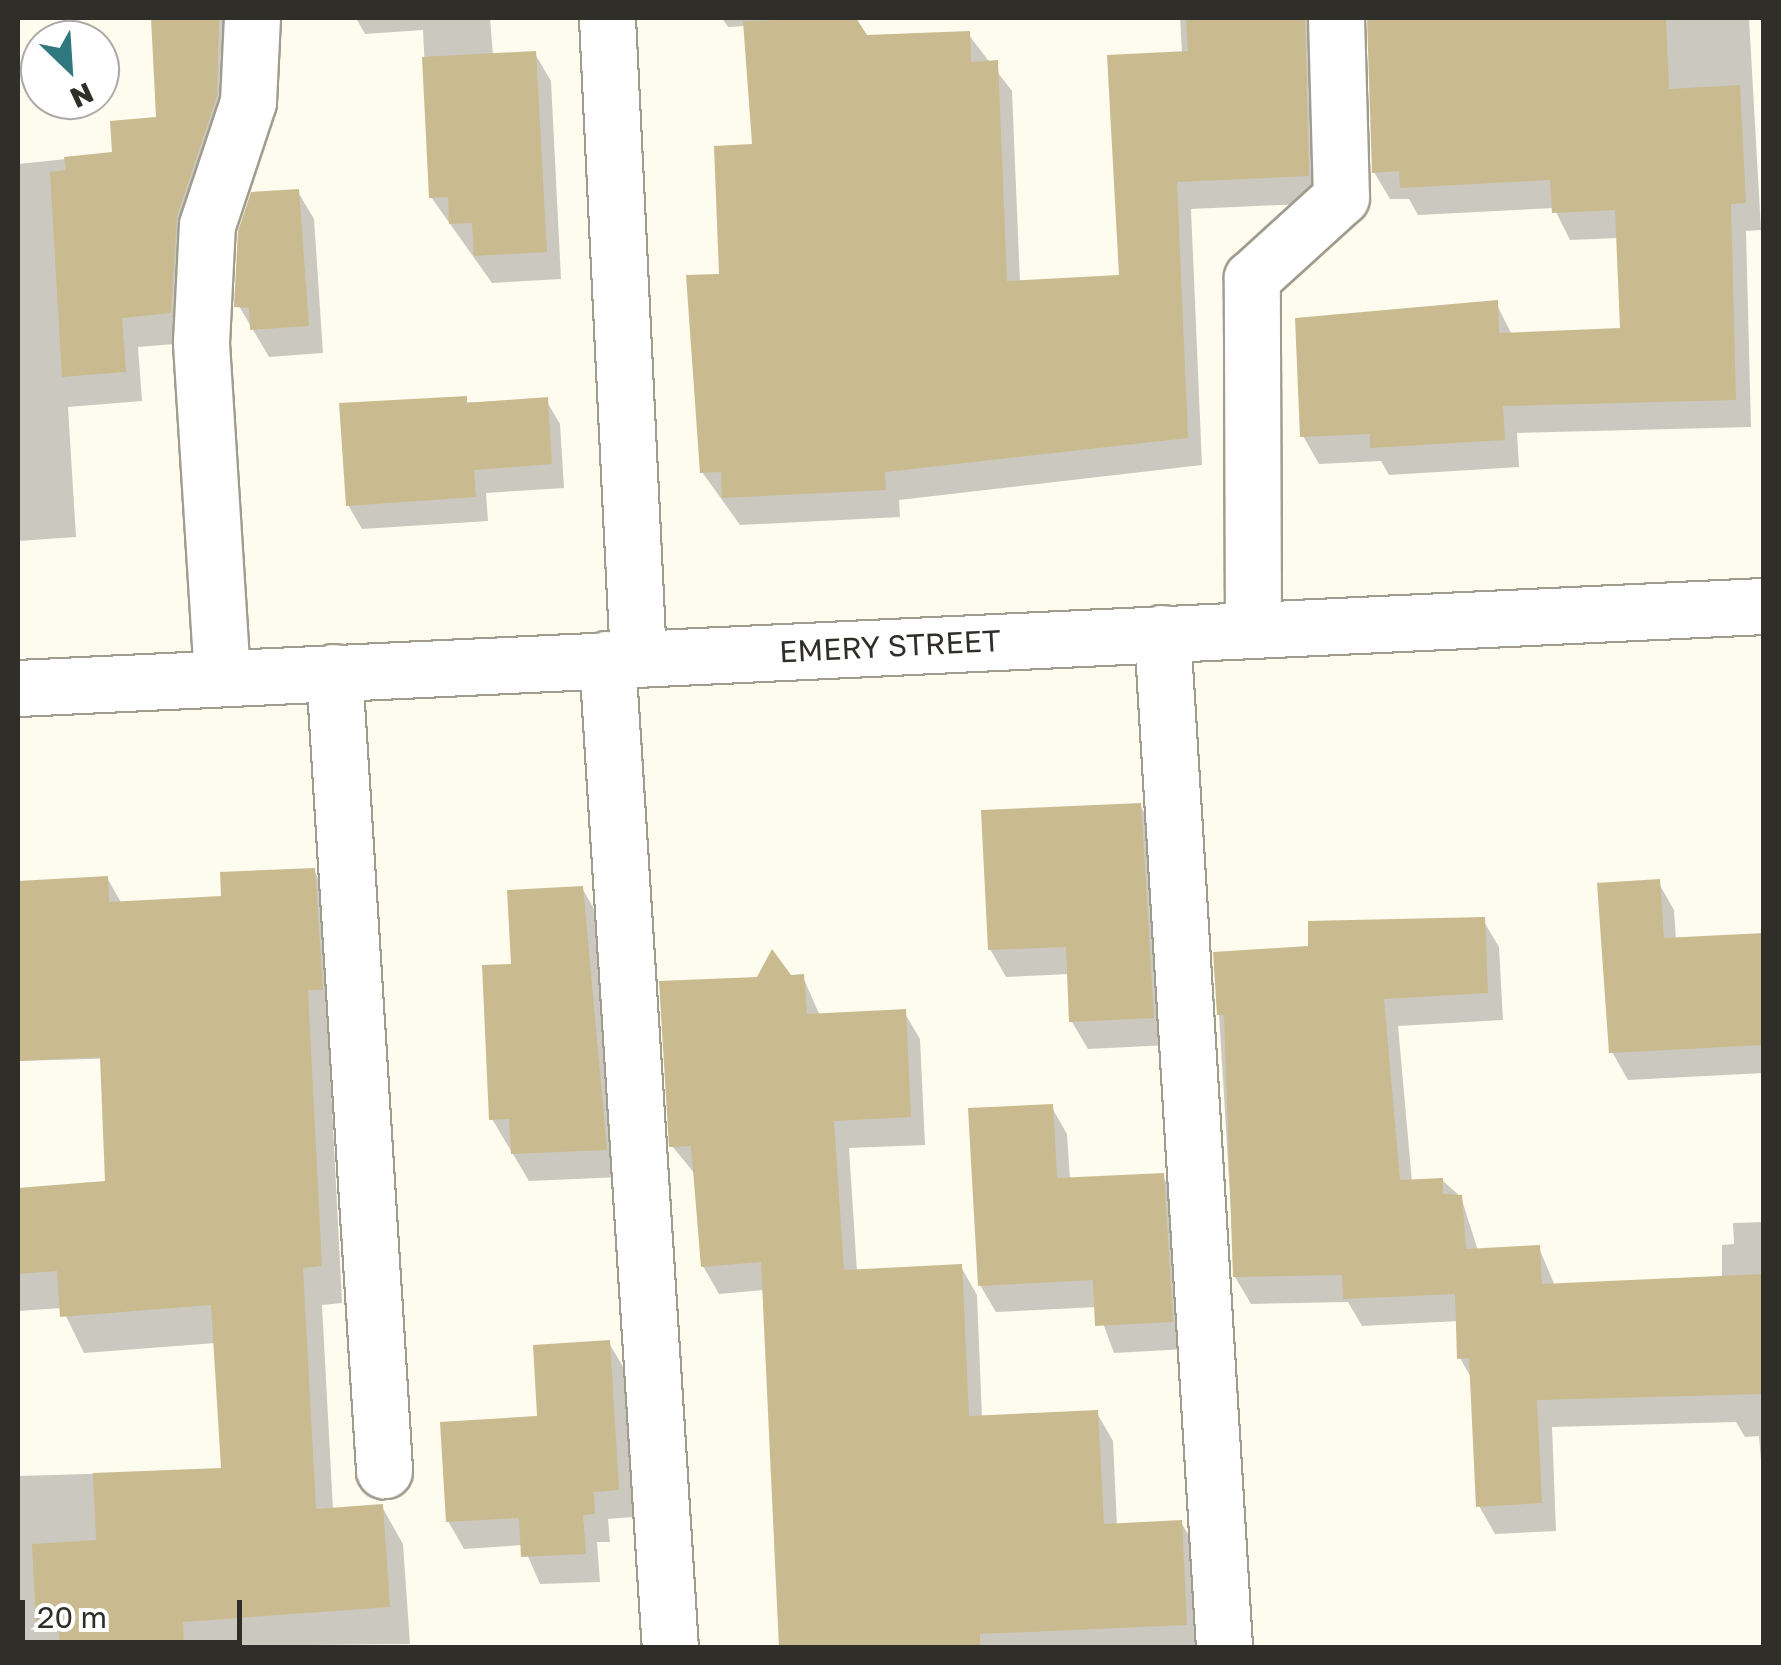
<!DOCTYPE html>
<html>
<head>
<meta charset="utf-8">
<style>
  body { margin:0 }
  #map { position:relative; width:1781px; height:1665px; overflow:hidden; background:#fefbef; font-family:"Golos Text",sans-serif }
  div>[style] { position:absolute }
  [style*='--x'] { left:calc(var(--x)*1px); top:calc(var(--y)*1px); width:calc(var(--w)*1px); rotate:calc(var(--a)*1deg) }
  .shadow>* { inset:0; background:#0003 }
  .building>* { inset:0; background:#c9bb8f }
  .roads { filter:drop-shadow(2px 0 #a09c8e) drop-shadow(-2px 0 #a09c8e) drop-shadow(0 2px #a09c8e) drop-shadow(0 -2px #a09c8e) }
  .minor>* { height:55px; margin:-27.5px; padding:0 27.5px; transform-origin:27.5px; border-radius:27.5px; background:#fff }
  span { translate:-50% -50%; white-space:nowrap; text-align:center; line-height:1.15; -webkit-text-stroke:9px #fff; paint-order:stroke }
  .street-label { font-size:30px; color:#302e28 }
  .frame { position:absolute; inset:0; border:20px solid #302e28; pointer-events:none }
  .north { position:absolute; left:20px; top:20px; width:100px; height:100px; box-sizing:border-box; background:#fff; border:2px solid #acaba9; border-radius:50%; rotate:155deg; font-size:28px; font-weight:700; line-height:40px; text-align:center; color:#302e28 }
  .north::after { content:''; display:block; margin:auto; width:35px; height:45px; background:#2f787e; clip-path:polygon(50% 0,100% 100%,50% 72%,0 100%) }
  .scale { position:absolute; left:20px; top:1600px; width:222px; height:45px; box-sizing:border-box; border:5px solid #302e28; border-top:0; padding-left:12px; font-size:30px; line-height:35px; white-space:nowrap; color:#302e28; -webkit-text-stroke:8px #fff; paint-order:stroke }
</style>
</head>
<body>
<div id="map">
  <div class="shadow">
    <div style="clip-path:polygon(154px 18px,234px 18px,187px 343px,138px 347px,142px 401px,68px 407px,76px 537px,18px 541px,18px 164px,115px 154px,159px 119px)"></div>
    <div style="clip-path:polygon(356px 18px,490px 18px,493px 56px,535px 54px,551px 81px,561px 279px,492px 283px,431px 197px,423px 30px,365px 34px)"></div>
    <div style="clip-path:polygon(722px 18px,855px 18px,867px 38px,968px 34px,1012px 91px,1020px 283px,1121px 277px,1182px 53px,1180px 18px,1345px 18px,1324px 203px,1191px 209px,1202px 465px,899px 500px,900px 517px,740px 525px,702px 472px,722px 276px,755px 146px,746px 26px,728px 27px)"></div>
    <div style="clip-path:polygon(1370px 18px,1749px 18px,1761px 230px,1746px 231px,1751px 427px,1517px 433px,1519px 467px,1389px 475px,1381px 461px,1319px 464px,1303px 436px,1496px 303px,1512px 335px,1623px 331px,1619px 238px,1570px 240px,1554px 208px,1418px 215px,1409px 199px,1390px 199px,1374px 172px)"></div>
    <div style="clip-path:polygon(298px 192px,314px 219px,323px 353px,269px 357px,239px 306px)"></div>
    <div style="clip-path:polygon(546px 400px,560px 424px,564px 488px,486px 493px,488px 521px,362px 529px,348px 505px,341px 406px)"></div>
    <div style="clip-path:polygon(1140px 805px,1156px 833px,1169px 1045px,1088px 1049px,1072px 1022px,1070px 974px,1006px 977px,990px 949px)"></div>
    <div style="clip-path:polygon(314px 871px,335px 908px,342px 1026px,328px 1027px,342px 1303px,322px 1305px,333px 1510px,382px 1507px,403px 1544px,410px 1644px,18px 1648px,18px 1476px,224px 1470px,216px 1343px,84px 1353px,62px 1308px,18px 1311px,18px 1190px,108px 1184px,199px 1056px,18px 1061px,18px 882px,107px 878px,122px 904px,224px 898px)"></div>
    <div style="clip-path:polygon(1658px 882px,1674px 910px,1676px 940px,1764px 935px,1764px 1073px,1628px 1080px,1612px 1052px)"></div>
    <div style="clip-path:polygon(582px 888px,598px 916px,621px 1177px,529px 1181px,492px 1119px)"></div>
    <div style="clip-path:polygon(1483px 920px,1499px 947px,1503px 1020px,1398px 1026px,1412px 1182px,1442px 1180px,1461px 1197px,1478px 1251px,1539px 1248px,1555px 1286px,1722px 1278px,1722px 1245px,1734px 1244px,1733px 1223px,1764px 1222px,1764px 1497px,1759px 1436px,1745px 1437px,1736px 1422px,1552px 1427px,1556px 1531px,1495px 1534px,1479px 1506px,1473px 1381px,1460px 1358px,1459px 1321px,1362px 1326px,1348px 1302px,1251px 1304px,1235px 1277px,1219px 1014px,1311px 949px)"></div>
    <div style="clip-path:polygon(803px 977px,820px 1016px,904px 1012px,920px 1039px,925px 1145px,849px 1148px,857px 1272px,961px 1267px,977px 1295px,982px 1418px,1097px 1413px,1113px 1441px,1117px 1526px,1181px 1522px,1197px 1550px,1201px 1648px,781px 1648px,765px 1290px,719px 1294px,703px 1266px,695px 1174px,672px 1146px,790px 978px)"></div>
    <div style="clip-path:polygon(1051px 1106px,1067px 1134px,1070px 1180px,1162px 1175px,1178px 1203px,1187px 1349px,1114px 1353px,1097px 1307px,996px 1312px,980px 1285px)"></div>
    <div style="clip-path:polygon(609px 1343px,625px 1370px,633px 1517px,608px 1519px,610px 1542px,597px 1542px,600px 1582px,540px 1584px,523px 1545px,464px 1549px,448px 1521px)"></div>
  </div>
  <div class="building">
    <div style="clip-path:polygon(151px 18px,219px 18px,217px 96px,177px 216px,171px 313px,122px 318px,126px 372px,62px 377px,50px 172px,66px 170px,64px 157px,112px 152px,110px 121px,156px 117px)"></div>
    <div style="clip-path:polygon(856px 18px,867px 35px,970px 31px,971px 62px,998px 60px,1007px 281px,1119px 275px,1107px 55px,1188px 51px,1186px 18px,1305px 18px,1309px 176px,1177px 182px,1188px 438px,885px 472px,886px 490px,722px 498px,721px 472px,700px 473px,686px 275px,719px 274px,714px 146px,752px 144px,743px 21px)"></div>
    <div style="clip-path:polygon(1367px 18px,1666px 18px,1669px 89px,1740px 85px,1746px 203px,1731px 204px,1736px 400px,1503px 406px,1505px 440px,1370px 448px,1370px 434px,1300px 437px,1295px 318px,1498px 300px,1499px 333px,1620px 328px,1615px 210px,1552px 213px,1550px 180px,1400px 188px,1399px 171px,1372px 173px)"></div>
    <div style="clip-path:polygon(536px 51px,547px 252px,474px 256px,472px 223px,449px 224px,448px 197px,429px 198px,422px 57px)"></div>
    <div style="clip-path:polygon(299px 189px,309px 326px,250px 330px,249px 308px,234px 307px,238px 231px,251px 192px)"></div>
    <div style="clip-path:polygon(467px 396px,467px 403px,548px 397px,552px 464px,474px 470px,476px 497px,346px 506px,339px 403px)"></div>
    <div style="clip-path:polygon(1141px 803px,1154px 1018px,1069px 1022px,1066px 947px,988px 950px,981px 810px)"></div>
    <div style="clip-path:polygon(315px 868px,323px 990px,308px 990px,322px 1266px,303px 1268px,316px 1509px,383px 1504px,390px 1607px,183px 1622px,184px 1648px,60px 1648px,58px 1622px,36px 1623px,32px 1544px,96px 1540px,93px 1473px,221px 1468px,211px 1305px,60px 1317px,57px 1271px,18px 1274px,18px 1188px,105px 1181px,100px 1057px,18px 1061px,18px 881px,108px 876px,109px 902px,221px 896px,220px 872px)"></div>
    <div style="clip-path:polygon(1660px 879px,1664px 938px,1764px 933px,1764px 1045px,1609px 1053px,1597px 883px)"></div>
    <div style="clip-path:polygon(583px 886px,607px 1150px,511px 1154px,509px 1119px,489px 1120px,482px 965px,511px 964px,507px 890px)"></div>
    <div style="clip-path:polygon(1485px 917px,1488px 993px,1384px 999px,1400px 1180px,1443px 1178px,1443px 1194px,1462px 1195px,1466px 1249px,1540px 1245px,1542px 1284px,1764px 1274px,1764px 1394px,1537px 1400px,1542px 1503px,1476px 1507px,1469px 1358px,1457px 1359px,1455px 1294px,1343px 1299px,1342px 1275px,1233px 1277px,1224px 1015px,1217px 1015px,1213px 952px,1308px 946px,1308px 921px)"></div>
    <div style="clip-path:polygon(772px 949px,791px 975px,804px 974px,807px 1014px,906px 1009px,911px 1117px,834px 1121px,844px 1270px,962px 1264px,969px 1416px,1098px 1410px,1104px 1524px,1182px 1520px,1187px 1625px,980px 1634px,980px 1645px,779px 1648px,761px 1262px,701px 1267px,691px 1146px,669px 1147px,659px 981px,757px 977px)"></div>
    <div style="clip-path:polygon(1053px 1104px,1057px 1178px,1164px 1173px,1173px 1322px,1095px 1326px,1093px 1280px,978px 1286px,968px 1108px)"></div>
    <div style="clip-path:polygon(610px 1340px,619px 1490px,594px 1492px,595px 1514px,583px 1515px,586px 1554px,521px 1557px,519px 1518px,446px 1522px,440px 1422px,537px 1416px,533px 1345px)"></div>
  </div>
  <div class="roads">
    <div class="minor">
      <div style="--x:607;--y:18;--w:642;--a:87.23"></div>
      <div style="--x:1253;--y:629;--w:351;--a:-90.2"></div>
      <div style="--x:1252;--y:278;--w:120;--a:-42.3"></div>
      <div style="--x:1341;--y:197;--w:179;--a:-91.6"></div>
      <div style="--x:1162;--y:633;--w:1017;--a:86.5"></div>
      <div style="--x:607;--y:659;--w:991;--a:86.36"></div>
      <div style="--x:334;--y:672;--w:800;--a:86.41"></div>
      <div style="--x:222;--y:677;--w:336;--a:-93.6"></div>
      <div style="--x:201;--y:342;--w:117;--a:-87.1"></div>
      <div style="--x:207;--y:225;--w:130;--a:-71.6"></div>
      <div style="--x:248;--y:102;--w:84;--a:-87.3"></div>
      <div style="--x:18;--y:688;--w:1748;--a:-2.69"></div>
    </div>
  </div>
  <div class="street-label">
    <span style="left:890px;top:646px;rotate:-3deg">EMERY STREET</span>
  </div>
  <div class="frame"></div>
  <div class="north">N</div>
  <div class="scale">20 m</div>
</div>
</body>
</html>
